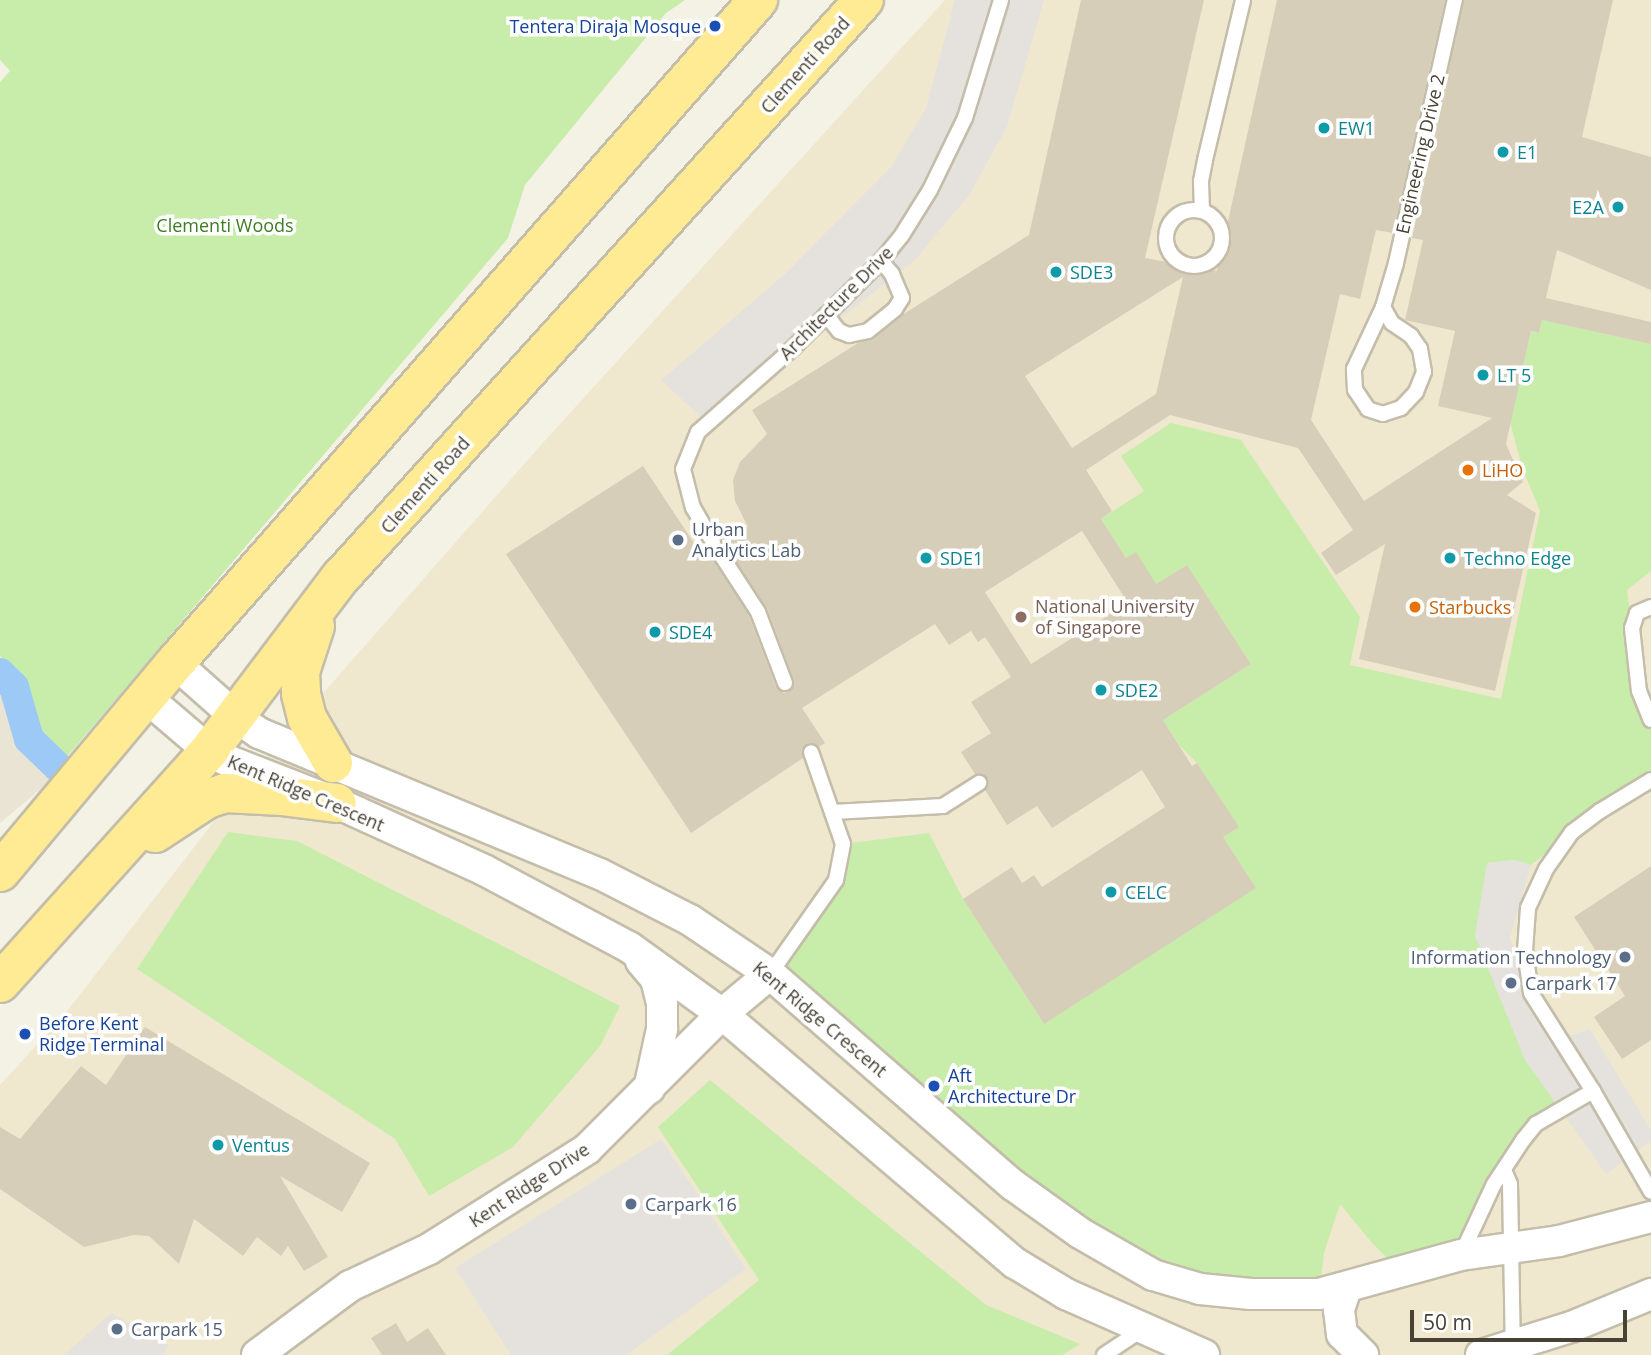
<!DOCTYPE html>
<html>
<head>
<meta charset="utf-8">
<style>
  body { margin:0 }
  #map { position:relative; width:1651px; height:1355px; overflow:hidden; background:#f4f1e5; font-family:"Open Sans",sans-serif }
  div>[style] { position:absolute }
  [style*='--x'] { left:calc(var(--x)*1px); top:calc(var(--y)*1px); width:calc(var(--w)*1px); rotate:calc(var(--a)*1deg) }
  .residential>* { inset:0; background:#e9e4d3 }
  .education>* { inset:0; background:#efe8ce }
  .green>* { inset:0; background:#c8ecaa }
  .parking>* { inset:0; background:#e5e2de }
  .canal>* { height:30px; margin:-15px; padding:0 15px; transform-origin:15px; border-radius:15px; background:#9cc9f6 }
  .building>* { inset:0; background:#d7ceba }
  .roads { filter:drop-shadow(2px 0 #c3bdaa) drop-shadow(-2px 0 #c3bdaa) drop-shadow(0 2px #c3bdaa) drop-shadow(0 -2px #c3bdaa) }
  .lane>* { height:14px; margin:-7px; padding:0 7px; transform-origin:7px; border-radius:7px; background:#fff }
  .lane>.ring { margin:-7px; padding:0; box-sizing:content-box; background:none; border:14px solid #fff; border-radius:50% }
  .street>* { height:30px; margin:-15px; padding:0 15px; transform-origin:15px; border-radius:15px; background:#fff }
  .primary>* { height:38px; margin:-19px; padding:0 19px; transform-origin:19px; border-radius:19px; background:#ffeb93 }
  .dots>* { width:19px; height:19px; translate:-50% -50%; box-sizing:border-box; border:4px solid #fff; border-radius:50% }
  span { translate:-50% -50%; white-space:nowrap; text-align:center; line-height:1.15; -webkit-text-stroke:7px #fff; paint-order:stroke }
  .transit-label { font-size:18px; color:#164399 }
  .right { translate:-100% -50%; text-align:right }
  .left { translate:0 -50%; text-align:left }
  .street-label { font-size:18px; color:#474234 }
  .culture-label { font-size:18px; color:#0d838f }
  .park-label { font-size:18px; color:#3c7e22 }
  .food-label { font-size:18px; color:#c56008 }
  .service-label { font-size:18px; color:#4e5e75 }
  .education-label { font-size:18px; color:#785e54 }
  .scale { position:absolute; left:1410px; top:1310px; width:217px; height:32px; box-sizing:border-box; border:4px solid #474234; border-top:0; padding-left:9px; font-size:21px; line-height:24px; white-space:nowrap; color:#474234; -webkit-text-stroke:5px #fff; paint-order:stroke }
</style>
</head>
<body>
<div id="map">
  <div class="residential">
    <div style="clip-path:polygon(0 673px,14px 687px,29px 739px,62px 771px,0 823px)"></div>
  </div>
  <div class="education">
    <div style="clip-path:polygon(945px 0,1651px 0,1651px 1355px,0 1355px,0 1085px,65px 1014px,239px 789px,541px 445px)"></div>
  </div>
  <div class="green">
    <div style="clip-path:polygon(0 0,685px 0,666px 13px,525px 185px,508px 238px,65px 759px,39px 732px,27px 682px,0 656px,0 82px,10px 71px,0 60px)"></div>
    <div style="clip-path:polygon(1542px 320px,1651px 344px,1651px 571px,1627px 590px,1638px 669px,1651px 720px,1651px 780px,1572px 832px,1531px 865px,1514px 860px,1487px 863px,1561px 1108px,1536px 1124px,1461px 1255px,1400px 1271px,1372px 1243px,1340px 1204px,1324px 1253px,1319px 1294px,1200px 1289px,1080px 1233px,770px 974px,836px 880px,843px 844px,929px 833px,963px 899px,1044px 1024px,1223px 837px,1238px 826px,1197px 763px,1180px 746px,1163px 720px,1251px 664px,1187px 565px,1156px 584px,1126px 558px,1101px 519px,1144px 491px,1121px 456px,1171px 423px,1241px 440px,1360px 617px,1350px 665px,1501px 699px,1540px 511px,1522px 467px,1510px 422px,1531px 332px,1539px 333px)"></div>
    <div style="clip-path:polygon(228px 832px,297px 841px,620px 1006px,600px 1046px,513px 1147px,429px 1196px,395px 1139px,137px 969px)"></div>
    <div style="clip-path:polygon(710px 1080px,986px 1305px,1080px 1344px,1062px 1355px,667px 1355px,759px 1280px,658px 1127px)"></div>
  </div>
  <div class="parking">
    <div style="clip-path:polygon(955px 0,1044px 0,1007px 127px,969px 195px,915px 260px,804px 347px,728px 411px,713px 428px,661px 380px,785px 274px,891px 167px,926px 108px)"></div>
    <div style="clip-path:polygon(1514px 860px,1531px 865px,1510px 938px,1549px 1042px,1590px 1029px,1651px 1130px,1651px 1141px,1606px 1174px,1525px 1060px,1475px 936px,1487px 863px)"></div>
    <div style="clip-path:polygon(661px 1139px,746px 1269px,626px 1355px,511px 1355px,455px 1268px)"></div>
    <div style="clip-path:polygon(111px 1313px,169px 1345px,163px 1355px,64px 1355px)"></div>
  </div>
  <div class="canal">
    <div style="--x:0;--y:673;--w:20;--a:45"></div>
    <div style="--x:14;--y:687;--w:54;--a:73.9"></div>
    <div style="--x:29;--y:739;--w:46;--a:44.1"></div>
  </div>
  <div class="building">
    <div style="clip-path:polygon(evenodd,1081px 0,1204px 0,1145px 258px,1217px 271px,1277px 0,1445px 0,1393px 233px,1376px 230px,1360px 299px,1340px 294px,1311px 420px,1364px 501px,1492px 418px,1438px 406px,1455px 331px,1405px 320px,1423px 240px,1412px 238px,1464px 0,1613px 0,1582px 137px,1651px 157px,1651px 290px,1557px 250px,1546px 298px,1651px 322px,1651px 344px,1542px 320px,1539px 333px,1531px 331px,1506px 444px,1523px 482px,1507px 495px,1536px 513px,1495px 691px,1359px 659px,1385px 544px,1336px 575px,1321px 553px,1353px 530px,1298px 448px,1170px 415px,1086px 470px,1112px 511px,1101px 519px,1126px 558px,1136px 552px,1156px 584px,1187px 565px,1251px 664px,1163px 720px,1192px 766px,1197px 763px,1239px 827px,1223px 837px,1256px 888px,1044px 1024px,963px 899px,1012px 867px,1022px 883px,1034px 875px,1042px 887px,1165px 807px,1142px 770px,1052px 828px,1037px 806px,1007px 825px,985px 790px,987px 778px,983px 774px,975px 774px,961px 752px,991px 733px,971px 702px,1011px 677px,985px 637px,978px 642px,971px 631px,949px 645px,935px 624px,802px 708px,825px 743px,819px 747px,807px 743px,802px 750px,803px 758px,691px 833px,506px 554px,643px 466px,698px 549px,704px 546px,712px 551px,713px 560px,749px 616px,776px 687px,784px 693px,792px 690px,794px 680px,767px 608px,729px 550px,722px 546px,722px 538px,748px 527px,735px 501px,733px 480px,740px 462px,767px 434px,752px 410px,858px 343px,874px 339px,902px 315px,1029px 235px,1081px 0,1183px 277px,1156px 394px,1072px 448px,1025px 376px,1183px 277px,1081px 0,1082px 531px,1128px 603px,1031px 664px,985px 592px,1082px 531px)"></div>
    <div style="clip-path:polygon(1651px 866px,1651px 1040px,1622px 1059px,1594px 1017px,1625px 996px,1574px 917px)"></div>
    <div style="clip-path:polygon(145px 1027px,370px 1163px,342px 1212px,280px 1176px,328px 1257px,304px 1271px,288px 1246px,281px 1256px,257px 1237px,243px 1256px,194px 1219px,179px 1264px,149px 1236px,134px 1235px,84px 1247px,0 1189px,0 1127px,20px 1139px,81px 1066px,106px 1085px)"></div>
    <div style="clip-path:polygon(396px 1323px,407px 1342px,428px 1328px,446px 1355px,382px 1355px,371px 1338px)"></div>
  </div>
  <div class="roads">
    <div class="lane">
      <div class="ring" style="left:1166px;top:210px;width:42px;height:42px"></div>
      <div style="--x:1202;--y:211;--w:30;--a:-92"></div>
      <div style="--x:1201;--y:181;--w:21;--a:-79"></div>
      <div style="--x:1205;--y:160;--w:164;--a:-76.6"></div>
      <div style="--x:1383;--y:307;--w:18;--a:61"></div>
      <div style="--x:1392;--y:323;--w:23;--a:34"></div>
      <div style="--x:1411;--y:336;--w:16;--a:55"></div>
      <div style="--x:1420;--y:349;--w:23;--a:80"></div>
      <div style="--x:1424;--y:372;--w:22;--a:112"></div>
      <div style="--x:1416;--y:392;--w:22;--a:133"></div>
      <div style="--x:1401;--y:408;--w:19;--a:162"></div>
      <div style="--x:1383;--y:414;--w:16;--a:-162"></div>
      <div style="--x:1368;--y:409;--w:23;--a:-124"></div>
      <div style="--x:1355;--y:390;--w:21;--a:-93"></div>
      <div style="--x:1354;--y:369;--w:68;--a:-64.9"></div>
      <div style="--x:1383;--y:307;--w:46;--a:-73.5"></div>
      <div style="--x:1396;--y:263;--w:270;--a:-77.4"></div>
      <div style="--x:826;--y:315;--w:21;--a:51"></div>
      <div style="--x:839;--y:331;--w:11;--a:22"></div>
      <div style="--x:849;--y:335;--w:19;--a:-12"></div>
      <div style="--x:868;--y:331;--w:35;--a:-39"></div>
      <div style="--x:895;--y:309;--w:13;--a:-58"></div>
      <div style="--x:902;--y:298;--w:26;--a:-113"></div>
      <div style="--x:892;--y:274;--w:17;--a:-130"></div>
      <div style="--x:713;--y:542;--w:39;--a:-120"></div>
      <div style="--x:693;--y:508;--w:40;--a:-104.4"></div>
      <div style="--x:683;--y:469;--w:40;--a:-68"></div>
      <div style="--x:698;--y:432;--w:128;--a:-41.5"></div>
      <div style="--x:794;--y:347;--w:122;--a:-44.7"></div>
      <div style="--x:881;--y:261;--w:33;--a:-51"></div>
      <div style="--x:902;--y:235;--w:53;--a:-58.1"></div>
      <div style="--x:930;--y:190;--w:80;--a:-64.1"></div>
      <div style="--x:965;--y:118;--w:123;--a:-73"></div>
      <div style="--x:721;--y:555;--w:68;--a:57"></div>
      <div style="--x:758;--y:612;--w:76;--a:69.2"></div>
      <div style="--x:1651;--y:607;--w:15;--a:157"></div>
      <div style="--x:1637;--y:613;--w:16;--a:108"></div>
      <div style="--x:1632;--y:628;--w:63;--a:83.7"></div>
      <div style="--x:1639;--y:691;--w:31;--a:68"></div>
      <div style="--x:1651;--y:780;--w:60;--a:148.7"></div>
      <div style="--x:1600;--y:811;--w:35;--a:143"></div>
      <div style="--x:1572;--y:832;--w:45;--a:125.1"></div>
      <div style="--x:1546;--y:869;--w:43;--a:114.8"></div>
      <div style="--x:1528;--y:908;--w:43;--a:94"></div>
      <div style="--x:1525;--y:951;--w:42;--a:81.9"></div>
      <div style="--x:1531;--y:993;--w:116;--a:57.7"></div>
      <div style="--x:1593;--y:1091;--w:116;--a:60.1"></div>
      <div style="--x:833;--y:812;--w:110;--a:-3.1"></div>
      <div style="--x:943;--y:806;--w:43;--a:-32.6"></div>
      <div style="--x:770;--y:974;--w:115;--a:-54.9"></div>
      <div style="--x:836;--y:880;--w:37;--a:-79"></div>
      <div style="--x:843;--y:844;--w:97;--a:-109.2"></div>
      <div style="--x:1504;--y:1170;--w:15;--a:67"></div>
      <div style="--x:1510;--y:1184;--w:165;--a:89"></div>
      <div style="--x:1461;--y:1255;--w:78;--a:-65.1"></div>
      <div style="--x:1494;--y:1184;--w:53;--a:-56.6"></div>
      <div style="--x:1523;--y:1140;--w:21;--a:-51"></div>
      <div style="--x:1536;--y:1124;--w:66;--a:-30.1"></div>
      <div style="--x:1104;--y:1355;--w:47;--a:-33.7"></div>
    </div>
    <div class="street">
      <div style="--x:175;--y:663;--w:81;--a:41.5"></div>
      <div style="--x:236;--y:717;--w:28;--a:35"></div>
      <div style="--x:259;--y:733;--w:369;--a:22.5"></div>
      <div style="--x:600;--y:874;--w:101;--a:27.1"></div>
      <div style="--x:690;--y:920;--w:97;--a:34"></div>
      <div style="--x:770;--y:974;--w:322;--a:41"></div>
      <div style="--x:1013;--y:1185;--w:82;--a:35.6"></div>
      <div style="--x:1080;--y:1233;--w:84;--a:29.9"></div>
      <div style="--x:1153;--y:1275;--w:49;--a:16.6"></div>
      <div style="--x:1200;--y:1289;--w:51;--a:5.6"></div>
      <div style="--x:1251;--y:1294;--w:68;--a:0"></div>
      <div style="--x:1319;--y:1294;--w:147;--a:-15.4"></div>
      <div style="--x:1461;--y:1255;--w:99;--a:-8.1"></div>
      <div style="--x:1559;--y:1241;--w:95;--a:-14.6"></div>
      <div style="--x:147;--y:698;--w:82;--a:40.5"></div>
      <div style="--x:209;--y:751;--w:17;--a:28"></div>
      <div style="--x:224;--y:759;--w:121;--a:21.3"></div>
      <div style="--x:337;--y:803;--w:162;--a:24.5"></div>
      <div style="--x:484;--y:870;--w:164;--a:28"></div>
      <div style="--x:629;--y:947;--w:115;--a:35.8"></div>
      <div style="--x:722;--y:1014;--w:385;--a:40.4"></div>
      <div style="--x:1015;--y:1263;--w:60;--a:31.3"></div>
      <div style="--x:1066;--y:1294;--w:151;--a:23.8"></div>
      <div style="--x:641;--y:961;--w:23;--a:50"></div>
      <div style="--x:656;--y:979;--w:25;--a:76"></div>
      <div style="--x:662;--y:1003;--w:26;--a:90"></div>
      <div style="--x:662;--y:1029;--w:61;--a:102.2"></div>
      <div style="--x:1346;--y:1288;--w:23;--a:108"></div>
      <div style="--x:1339;--y:1310;--w:24;--a:83"></div>
      <div style="--x:1342;--y:1334;--w:30;--a:45"></div>
      <div style="--x:257;--y:1355;--w:116;--a:-36.6"></div>
      <div style="--x:350;--y:1286;--w:87;--a:-25.1"></div>
      <div style="--x:429;--y:1249;--w:187;--a:-32.3"></div>
      <div style="--x:587;--y:1149;--w:191;--a:-45"></div>
      <div style="--x:722;--y:1014;--w:62;--a:-39.8"></div>
      <div style="--x:1481;--y:1355;--w:94;--a:-17.3"></div>
      <div style="--x:1571;--y:1327;--w:87;--a:-22.4"></div>
    </div>
    <div class="primary">
      <div style="--x:315;--y:626;--w:48;--a:108.1"></div>
      <div style="--x:300;--y:672;--w:22;--a:87"></div>
      <div style="--x:301;--y:694;--w:25;--a:76"></div>
      <div style="--x:307;--y:718;--w:52;--a:60"></div>
      <div style="--x:155;--y:833;--w:62;--a:-33.2"></div>
      <div style="--x:207;--y:799;--w:19;--a:-18"></div>
      <div style="--x:225;--y:793;--w:56;--a:3.1"></div>
      <div style="--x:281;--y:796;--w:56;--a:7.1"></div>
      <div style="--x:0;--y:872;--w:273;--a:-50.1"></div>
      <div style="--x:175;--y:663;--w:883;--a:-48.67"></div>
      <div style="--x:0;--y:983;--w:312;--a:-48"></div>
      <div style="--x:209;--y:751;--w:217;--a:-52.9"></div>
      <div style="--x:340;--y:578;--w:780;--a:-47.81"></div>
    </div>
  </div>
  <div class="dots">
    <div style="left:715px;top:26px;background:#1a4fb4"></div>
    <div style="left:1324px;top:128px;background:#0f9aa8"></div>
    <div style="left:1503px;top:152px;background:#0f9aa8"></div>
    <div style="left:1618px;top:207px;background:#0f9aa8"></div>
    <div style="left:1056px;top:272px;background:#0f9aa8"></div>
    <div style="left:1483px;top:375px;background:#0f9aa8"></div>
    <div style="left:1468px;top:470px;background:#e8710a"></div>
    <div style="left:678px;top:540px;background:#5c6f8a"></div>
    <div style="left:926px;top:558px;background:#0f9aa8"></div>
    <div style="left:1450px;top:558px;background:#0f9aa8"></div>
    <div style="left:1415px;top:607px;background:#e8710a"></div>
    <div style="left:1021px;top:617px;background:#8d6e63"></div>
    <div style="left:655px;top:632px;background:#0f9aa8"></div>
    <div style="left:1101px;top:690px;background:#0f9aa8"></div>
    <div style="left:1111px;top:892px;background:#0f9aa8"></div>
    <div style="left:1625px;top:957px;background:#5c6f8a"></div>
    <div style="left:1511px;top:983px;background:#5c6f8a"></div>
    <div style="left:25px;top:1034px;background:#1a4fb4"></div>
    <div style="left:934px;top:1086px;background:#1a4fb4"></div>
    <div style="left:218px;top:1145px;background:#0f9aa8"></div>
    <div style="left:631px;top:1204px;background:#5c6f8a"></div>
    <div style="left:117px;top:1329px;background:#5c6f8a"></div>
  </div>
  <div class="transit-label">
    <span class="right" style="left:701px;top:26px">Tentera Diraja Mosque</span>
    <span class="left" style="left:39px;top:1034px">Before Kent<br>Ridge Terminal</span>
    <span class="left" style="left:948px;top:1086px">Aft<br>Architecture Dr</span>
  </div>
  <div class="street-label">
    <span style="left:805px;top:65px;rotate:-48deg">Clementi Road</span>
    <span style="left:1420px;top:154px;rotate:-77deg">Engineering Drive 2</span>
    <span style="left:836px;top:303px;rotate:-45deg">Architecture Drive</span>
    <span style="left:425px;top:485px;rotate:-48deg">Clementi Road</span>
    <span style="left:306px;top:793px;rotate:23deg">Kent Ridge Crescent</span>
    <span style="left:820px;top:1019px;rotate:40deg">Kent Ridge Crescent</span>
    <span style="left:529px;top:1185px;rotate:-33deg">Kent Ridge Drive</span>
  </div>
  <div class="culture-label">
    <span class="left" style="left:1338px;top:128px">EW1</span>
    <span class="left" style="left:1517px;top:152px">E1</span>
    <span class="right" style="left:1604px;top:207px">E2A</span>
    <span class="left" style="left:1070px;top:272px">SDE3</span>
    <span class="left" style="left:1497px;top:375px">LT 5</span>
    <span class="left" style="left:940px;top:558px">SDE1</span>
    <span class="left" style="left:1464px;top:558px">Techno Edge</span>
    <span class="left" style="left:669px;top:632px">SDE4</span>
    <span class="left" style="left:1115px;top:690px">SDE2</span>
    <span class="left" style="left:1125px;top:892px">CELC</span>
    <span class="left" style="left:232px;top:1145px">Ventus</span>
  </div>
  <div class="park-label">
    <span style="left:225px;top:225px">Clementi Woods</span>
  </div>
  <div class="food-label">
    <span class="left" style="left:1482px;top:470px">LiHO</span>
    <span class="left" style="left:1429px;top:607px">Starbucks</span>
  </div>
  <div class="service-label">
    <span class="left" style="left:692px;top:540px">Urban<br>Analytics Lab</span>
    <span class="right" style="left:1611px;top:957px">Information Technology</span>
    <span class="left" style="left:1525px;top:983px">Carpark 17</span>
    <span class="left" style="left:645px;top:1204px">Carpark 16</span>
    <span class="left" style="left:131px;top:1329px">Carpark 15</span>
  </div>
  <div class="education-label">
    <span class="left" style="left:1035px;top:617px">National University<br>of Singapore</span>
  </div>
  <div class="scale">50 m</div>
</div>
</body>
</html>
